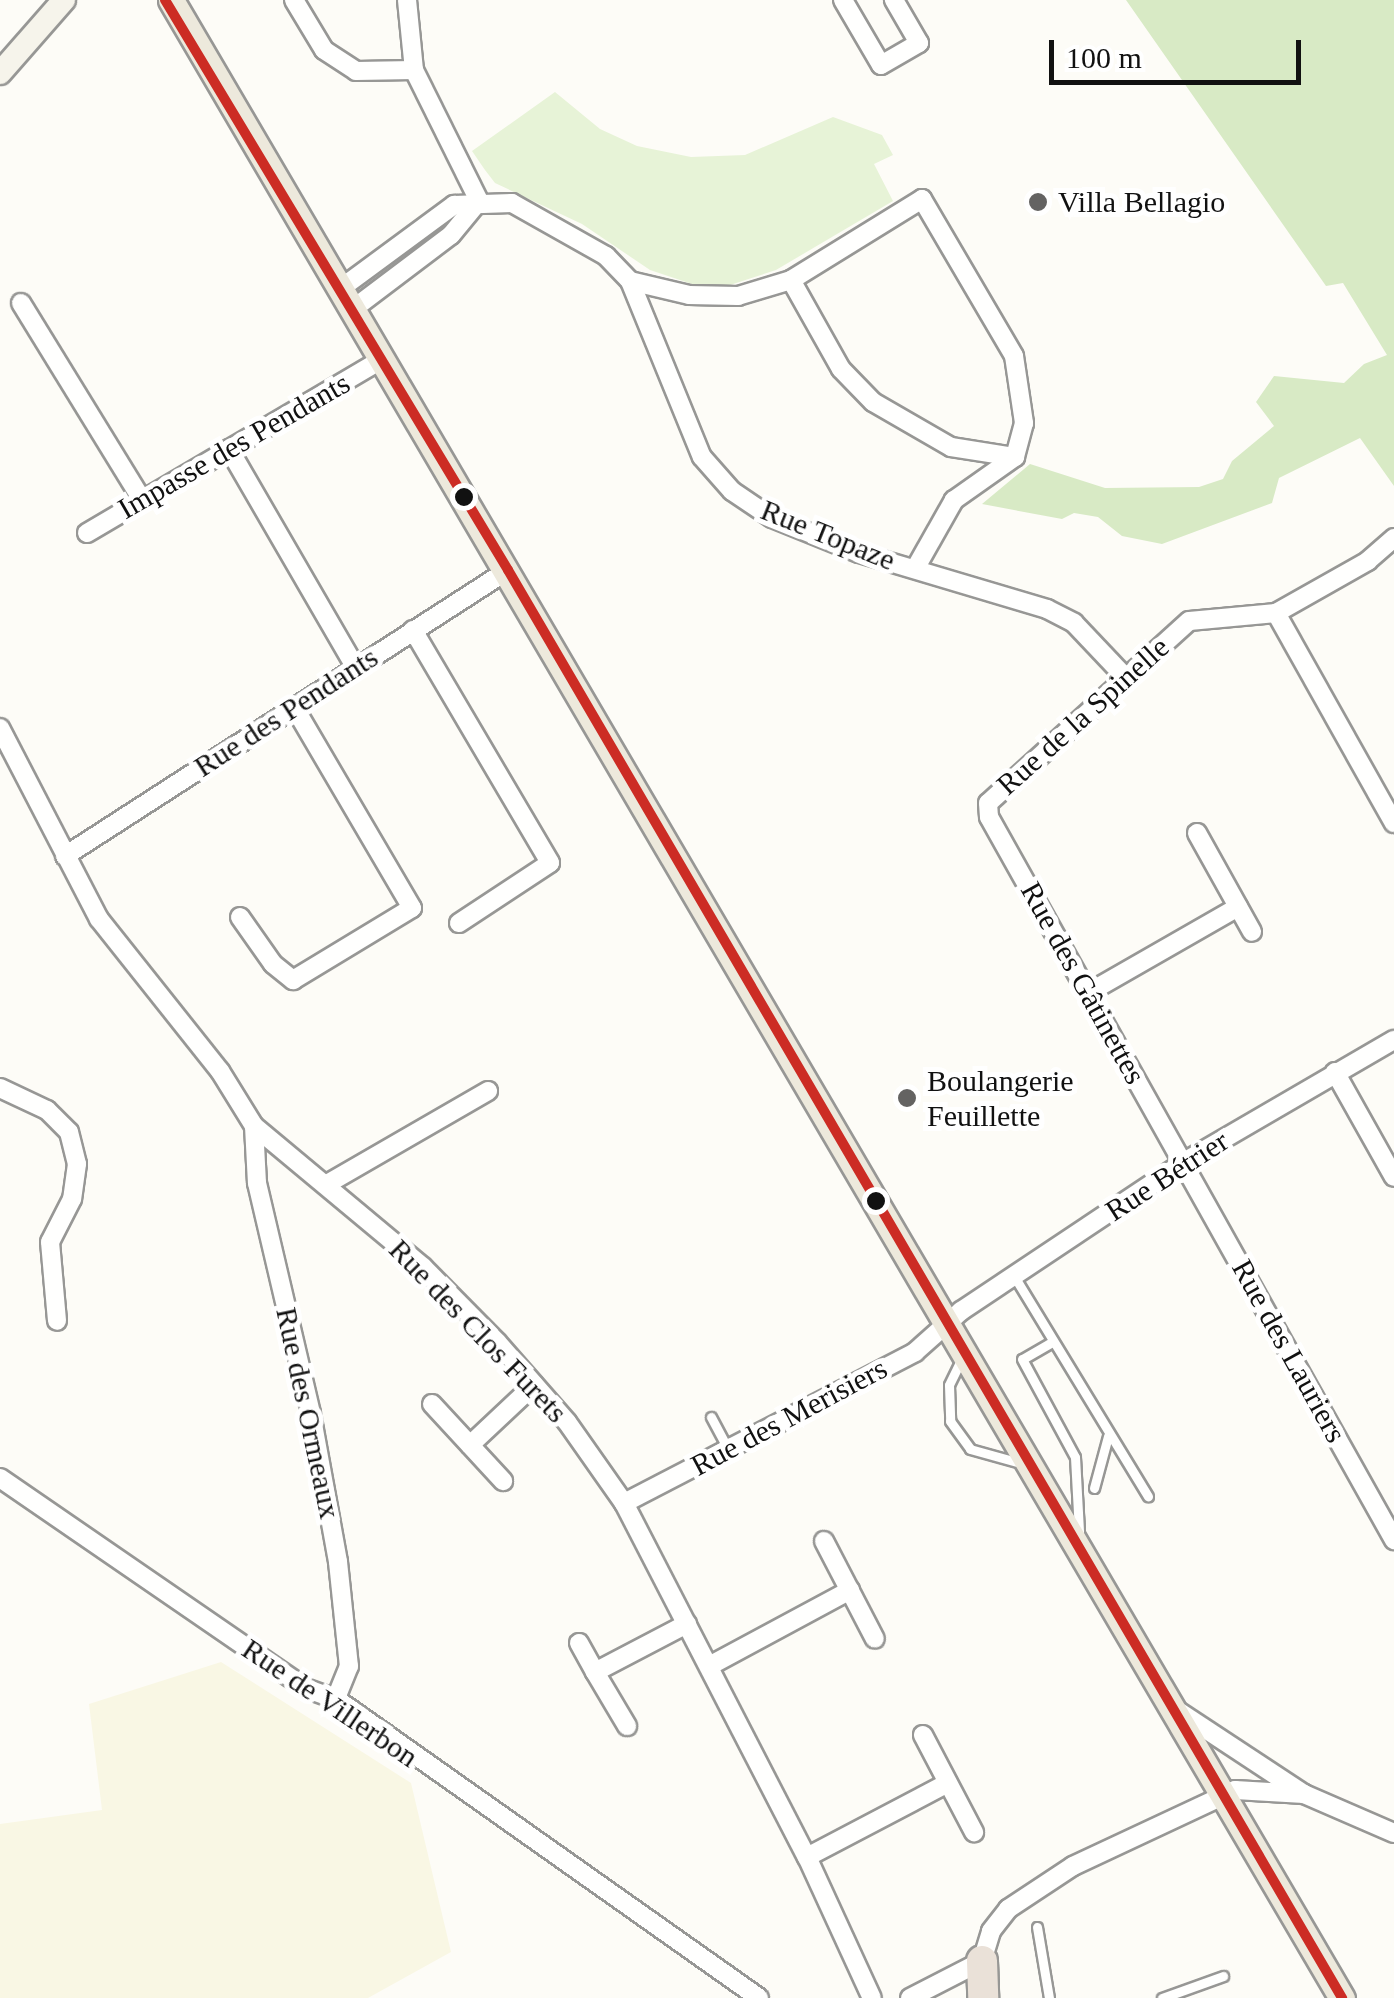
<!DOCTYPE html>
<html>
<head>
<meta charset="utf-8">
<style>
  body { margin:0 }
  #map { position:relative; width:1394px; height:1998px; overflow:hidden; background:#fdfcf7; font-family:Georgia,serif }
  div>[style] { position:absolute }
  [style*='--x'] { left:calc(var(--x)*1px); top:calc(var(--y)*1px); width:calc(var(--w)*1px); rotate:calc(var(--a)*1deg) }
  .farmland>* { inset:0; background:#f9f7e4 }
  .green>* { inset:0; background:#e7f3d7 }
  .forest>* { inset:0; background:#d8eac5 }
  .roads { filter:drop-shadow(2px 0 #979795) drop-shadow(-2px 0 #979795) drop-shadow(0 2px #979795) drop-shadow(0 -2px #979795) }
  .lane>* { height:9px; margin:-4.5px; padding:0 4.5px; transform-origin:4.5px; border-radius:4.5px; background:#fffffe }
  .street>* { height:18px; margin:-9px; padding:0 9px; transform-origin:9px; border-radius:9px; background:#fffffe }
  .secondary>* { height:22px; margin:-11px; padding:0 11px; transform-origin:11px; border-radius:11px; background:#f6f4eb }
  .primary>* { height:25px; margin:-12.5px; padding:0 12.5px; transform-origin:12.5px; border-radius:12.5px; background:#ede9dc }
  .highway>* { height:30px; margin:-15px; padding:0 15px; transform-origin:15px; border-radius:15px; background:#eae1d8 }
  .bus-1>* { height:10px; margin:-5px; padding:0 5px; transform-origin:5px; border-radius:5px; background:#cc2c24 }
  .dots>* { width:28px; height:28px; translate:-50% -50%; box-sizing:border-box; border:5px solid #fff; border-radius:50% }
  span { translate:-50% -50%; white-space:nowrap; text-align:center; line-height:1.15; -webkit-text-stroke:10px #fff; paint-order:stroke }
  .poi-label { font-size:30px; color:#111 }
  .left { translate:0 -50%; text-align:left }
  .street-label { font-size:30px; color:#111 }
  .scale { position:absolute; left:1049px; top:40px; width:252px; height:45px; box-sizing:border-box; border:5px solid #111; border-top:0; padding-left:12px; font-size:30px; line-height:35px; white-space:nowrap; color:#111; -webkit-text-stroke:8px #fff; paint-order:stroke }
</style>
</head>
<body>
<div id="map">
  <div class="farmland">
    <div style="clip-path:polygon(221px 1662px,411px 1783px,451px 1952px,368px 1998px,0 1998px,0 1824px,102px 1810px,89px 1704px)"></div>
  </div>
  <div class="green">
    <div style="clip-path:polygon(555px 92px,600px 129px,637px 146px,691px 157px,745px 155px,833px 117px,882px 135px,893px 155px,874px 164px,893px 201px,776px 270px,727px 286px,692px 284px,650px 270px,582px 224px,495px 183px,485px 170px,472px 151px)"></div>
  </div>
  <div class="forest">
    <div style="clip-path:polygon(1126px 0,1394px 0,1394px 486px,1360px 438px,1279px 478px,1272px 503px,1162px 544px,1122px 536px,1098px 517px,1074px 513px,1062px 519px,982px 504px,1030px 464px,1105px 488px,1199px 487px,1223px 479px,1232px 461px,1274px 426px,1256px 402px,1274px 376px,1344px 383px,1364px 364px,1387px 355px,1343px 283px,1326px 286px)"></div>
  </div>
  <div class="roads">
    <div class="lane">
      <div style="--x:1014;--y:1276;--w:258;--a:58.7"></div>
      <div style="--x:1052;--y:1342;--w:34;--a:150"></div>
      <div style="--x:1022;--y:1359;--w:111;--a:61.6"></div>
      <div style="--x:1075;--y:1457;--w:75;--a:86.9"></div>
      <div style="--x:963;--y:1356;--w:32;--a:116"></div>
      <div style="--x:949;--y:1385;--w:36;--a:88"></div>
      <div style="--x:950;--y:1421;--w:34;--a:54"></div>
      <div style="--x:970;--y:1449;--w:56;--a:15.5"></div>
      <div style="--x:711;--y:1417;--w:36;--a:62"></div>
      <div style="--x:1094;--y:1488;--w:54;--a:-74.9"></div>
      <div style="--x:1037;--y:1927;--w:72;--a:80.4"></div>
      <div style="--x:1162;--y:1998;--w:65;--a:-19.8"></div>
    </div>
    <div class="street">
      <div style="--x:294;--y:0;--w:58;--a:59"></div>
      <div style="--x:324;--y:50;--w:38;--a:33"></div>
      <div style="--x:356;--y:71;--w:58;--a:-1"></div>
      <div style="--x:407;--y:0;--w:70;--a:84.3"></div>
      <div style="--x:414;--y:70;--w:146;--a:63.6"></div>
      <div style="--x:843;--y:0;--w:75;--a:59.7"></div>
      <div style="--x:881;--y:65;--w:44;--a:-30.1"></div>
      <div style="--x:919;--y:43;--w:50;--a:-120.2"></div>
      <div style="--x:791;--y:280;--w:102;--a:60.7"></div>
      <div style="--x:841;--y:369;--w:46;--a:45.9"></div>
      <div style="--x:873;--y:402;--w:90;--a:30"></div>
      <div style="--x:951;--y:447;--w:65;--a:8.9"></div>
      <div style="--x:630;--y:281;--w:61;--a:13.3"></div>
      <div style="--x:689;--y:295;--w:49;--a:1.2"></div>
      <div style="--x:738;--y:296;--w:55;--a:-16.8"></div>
      <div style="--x:791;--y:280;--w:154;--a:-31.7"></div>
      <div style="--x:922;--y:199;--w:182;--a:59.6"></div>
      <div style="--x:1014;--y:356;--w:68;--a:81.5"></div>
      <div style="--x:1024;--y:423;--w:35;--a:105"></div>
      <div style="--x:1015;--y:457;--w:75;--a:144.8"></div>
      <div style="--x:954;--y:500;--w:79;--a:119.5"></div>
      <div style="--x:340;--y:289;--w:142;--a:-36.4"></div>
      <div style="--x:454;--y:205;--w:58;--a:-2"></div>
      <div style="--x:512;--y:203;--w:108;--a:29.4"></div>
      <div style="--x:606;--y:256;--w:35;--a:46"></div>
      <div style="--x:630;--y:281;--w:190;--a:67.8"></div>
      <div style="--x:702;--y:457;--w:45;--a:48.6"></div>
      <div style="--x:732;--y:491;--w:48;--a:34"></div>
      <div style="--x:772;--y:518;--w:94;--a:21.9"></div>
      <div style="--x:859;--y:553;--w:196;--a:16.6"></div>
      <div style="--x:1047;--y:609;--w:30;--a:27"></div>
      <div style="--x:1074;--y:623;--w:74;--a:46.6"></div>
      <div style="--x:21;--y:303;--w:231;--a:58.4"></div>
      <div style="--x:353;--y:309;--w:123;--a:-37.1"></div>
      <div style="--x:451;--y:235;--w:44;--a:-50.5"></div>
      <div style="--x:229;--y:449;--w:251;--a:59.9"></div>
      <div style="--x:87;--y:533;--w:341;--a:-30.5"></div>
      <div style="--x:1394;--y:538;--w:35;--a:139"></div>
      <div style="--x:1368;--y:561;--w:106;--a:150.5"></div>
      <div style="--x:1276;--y:613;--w:87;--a:174.7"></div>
      <div style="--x:1189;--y:621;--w:271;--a:137.8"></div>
      <div style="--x:988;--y:803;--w:14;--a:86"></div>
      <div style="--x:989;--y:817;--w:829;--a:60.74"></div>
      <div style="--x:1276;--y:613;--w:241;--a:60.7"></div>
      <div style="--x:413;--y:630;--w:270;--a:59.5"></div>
      <div style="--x:550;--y:863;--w:109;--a:146.6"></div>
      <div style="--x:0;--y:728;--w:215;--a:62.6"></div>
      <div style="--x:99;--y:919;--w:194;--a:51.5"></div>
      <div style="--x:220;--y:1071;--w:65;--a:58.3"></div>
      <div style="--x:254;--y:1126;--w:220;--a:39.8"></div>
      <div style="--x:423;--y:1267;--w:105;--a:45.4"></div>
      <div style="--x:497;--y:1342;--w:106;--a:48.8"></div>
      <div style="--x:567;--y:1422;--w:99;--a:54.9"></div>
      <div style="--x:624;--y:1503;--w:399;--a:62.7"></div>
      <div style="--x:807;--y:1857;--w:155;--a:65.3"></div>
      <div style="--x:1197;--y:833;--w:113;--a:60.9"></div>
      <div style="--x:65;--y:856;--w:527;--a:-32.85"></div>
      <div style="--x:240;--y:917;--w:57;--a:54.9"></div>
      <div style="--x:273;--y:964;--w:26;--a:39"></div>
      <div style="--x:293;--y:980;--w:139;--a:-31.2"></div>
      <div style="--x:412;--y:908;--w:233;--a:-120.4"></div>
      <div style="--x:1088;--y:993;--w:173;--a:-29.8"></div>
      <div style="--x:1335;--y:1072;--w:120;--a:60.7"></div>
      <div style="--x:0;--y:1088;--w:52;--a:25.1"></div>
      <div style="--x:47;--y:1110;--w:31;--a:45"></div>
      <div style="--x:69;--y:1132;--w:33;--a:76"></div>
      <div style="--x:77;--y:1164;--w:35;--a:98"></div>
      <div style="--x:72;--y:1199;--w:48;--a:117.1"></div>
      <div style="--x:50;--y:1242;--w:79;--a:84.9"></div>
      <div style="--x:254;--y:1126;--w:57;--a:87"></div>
      <div style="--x:257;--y:1183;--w:236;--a:76.8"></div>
      <div style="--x:311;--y:1413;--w:151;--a:79.7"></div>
      <div style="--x:338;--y:1562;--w:105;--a:84"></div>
      <div style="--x:349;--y:1666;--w:35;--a:112"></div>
      <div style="--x:327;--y:1184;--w:186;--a:-30"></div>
      <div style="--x:432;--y:1404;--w:105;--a:47.3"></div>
      <div style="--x:470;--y:1445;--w:88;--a:-43.2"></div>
      <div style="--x:0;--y:1478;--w:370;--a:34.5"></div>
      <div style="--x:305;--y:1688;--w:33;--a:20"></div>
      <div style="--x:336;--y:1699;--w:518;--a:35.25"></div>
      <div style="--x:624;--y:1503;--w:328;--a:-27.4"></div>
      <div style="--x:915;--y:1352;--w:62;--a:-41.7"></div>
      <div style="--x:961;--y:1311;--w:268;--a:-33.7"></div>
      <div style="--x:1184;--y:1162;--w:243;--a:-30.2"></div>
      <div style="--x:824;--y:1541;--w:110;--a:62.5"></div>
      <div style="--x:579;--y:1643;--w:33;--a:61"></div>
      <div style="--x:595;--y:1672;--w:104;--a:-27.6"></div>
      <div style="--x:711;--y:1665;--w:158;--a:-28.3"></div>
      <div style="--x:595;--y:1672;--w:63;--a:59.3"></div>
      <div style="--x:1178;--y:1711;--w:151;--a:33.4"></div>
      <div style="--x:1304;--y:1794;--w:98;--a:23.4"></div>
      <div style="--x:923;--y:1735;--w:110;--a:62.3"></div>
      <div style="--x:807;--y:1857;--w:159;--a:-27.7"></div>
      <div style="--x:910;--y:1998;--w:81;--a:-27.2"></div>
      <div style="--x:982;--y:1961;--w:31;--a:-73"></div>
      <div style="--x:991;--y:1931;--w:28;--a:-52"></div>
      <div style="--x:1008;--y:1909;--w:78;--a:-33.5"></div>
      <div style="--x:1073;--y:1866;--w:179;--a:-25.1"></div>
      <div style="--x:1235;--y:1790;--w:69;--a:3.3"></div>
    </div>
    <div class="secondary">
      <div style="--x:0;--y:73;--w:97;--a:-48.8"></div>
    </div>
    <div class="primary">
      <div style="--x:171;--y:0;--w:2316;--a:59.63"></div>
    </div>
    <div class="highway">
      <div style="--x:982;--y:1961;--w:37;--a:88"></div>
    </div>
  </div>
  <div class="bus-1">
    <div style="--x:165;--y:0;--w:665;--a:58.96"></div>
    <div style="--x:508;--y:570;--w:1654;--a:59.71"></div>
  </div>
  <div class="dots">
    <div style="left:1038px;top:202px;background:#646362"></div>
    <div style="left:464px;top:497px;background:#111"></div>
    <div style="left:907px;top:1098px;background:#646362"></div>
    <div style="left:876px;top:1201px;background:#111"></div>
  </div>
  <div class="poi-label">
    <span class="left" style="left:1058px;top:202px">Villa Bellagio</span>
    <span class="left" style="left:927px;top:1098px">Boulangerie<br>Feuillette</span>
  </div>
  <div class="street-label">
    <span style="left:234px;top:446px;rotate:-30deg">Impasse des Pendants</span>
    <span style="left:828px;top:535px;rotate:22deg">Rue Topaze</span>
    <span style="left:286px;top:712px;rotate:-33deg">Rue des Pendants</span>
    <span style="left:1083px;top:716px;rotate:-42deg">Rue de la Spinelle</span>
    <span style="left:1083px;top:983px;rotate:61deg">Rue des Gâtinettes</span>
    <span style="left:1167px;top:1176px;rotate:-33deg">Rue Bétrier</span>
    <span style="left:478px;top:1331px;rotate:46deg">Rue des Clos Furets</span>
    <span style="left:1289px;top:1351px;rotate:61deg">Rue des Lauriers</span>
    <span style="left:308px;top:1413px;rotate:78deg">Rue des Ormeaux</span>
    <span style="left:789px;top:1417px;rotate:-28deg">Rue des Merisiers</span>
    <span style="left:330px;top:1703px;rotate:34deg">Rue de Villerbon</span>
  </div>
  <div class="scale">100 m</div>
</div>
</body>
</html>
